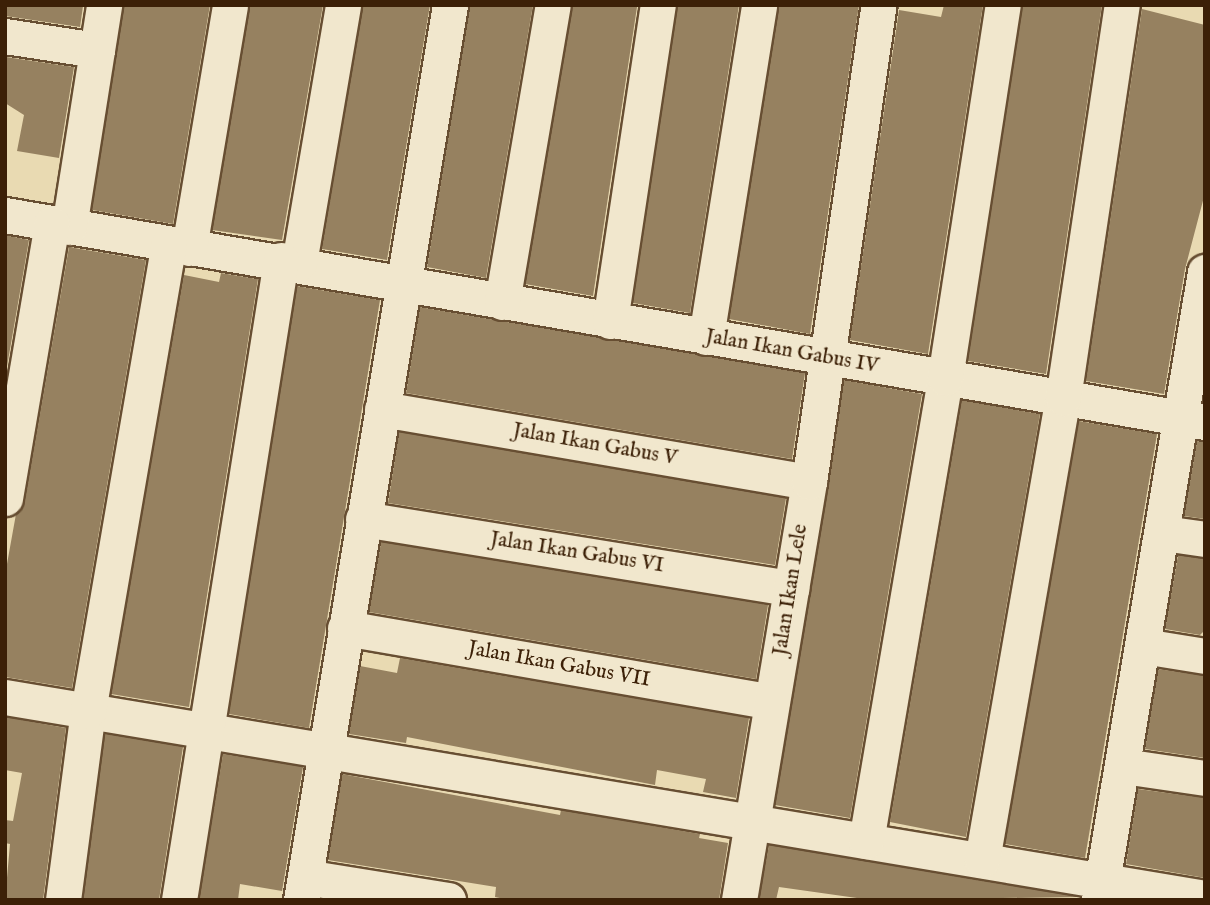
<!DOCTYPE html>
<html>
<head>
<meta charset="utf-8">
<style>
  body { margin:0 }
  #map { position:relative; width:1210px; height:905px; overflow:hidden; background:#e9dab2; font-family:"IM FELL English",serif }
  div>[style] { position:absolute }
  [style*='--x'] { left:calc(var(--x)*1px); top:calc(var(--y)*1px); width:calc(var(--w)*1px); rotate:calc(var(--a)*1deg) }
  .building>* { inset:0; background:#968160 }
  .roads { filter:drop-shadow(2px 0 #674e32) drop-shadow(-2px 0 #674e32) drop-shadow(0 2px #674e32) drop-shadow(0 -2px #674e32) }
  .minor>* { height:35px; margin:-17.5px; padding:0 17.5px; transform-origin:17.5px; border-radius:17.5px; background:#f1e7cd }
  span { translate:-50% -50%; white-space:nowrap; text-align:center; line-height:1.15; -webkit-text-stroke:6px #f1e7cd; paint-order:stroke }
  .street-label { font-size:21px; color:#3c2007 }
  .frame { position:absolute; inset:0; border:7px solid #3c2007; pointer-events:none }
</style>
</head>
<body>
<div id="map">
  <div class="building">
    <div style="clip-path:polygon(5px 5px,78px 5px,83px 6px,80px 27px,5px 16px)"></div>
    <div style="clip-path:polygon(124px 5px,210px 5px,173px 224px,92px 210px)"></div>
    <div style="clip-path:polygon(250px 5px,323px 5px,282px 240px,212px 230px)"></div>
    <div style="clip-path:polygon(363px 5px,430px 5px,387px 260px,322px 249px)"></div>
    <div style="clip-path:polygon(470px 5px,533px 5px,486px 278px,427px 267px)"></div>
    <div style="clip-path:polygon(573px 5px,637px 7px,593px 296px,525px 284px)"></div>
    <div style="clip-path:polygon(678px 5px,739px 5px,690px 313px,633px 303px)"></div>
    <div style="clip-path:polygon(779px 5px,859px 5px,810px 334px,729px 319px)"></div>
    <div style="clip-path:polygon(944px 5px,983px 5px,928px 354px,850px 340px,899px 10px,941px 17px)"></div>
    <div style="clip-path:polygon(1023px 5px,1102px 5px,1046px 374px,968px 361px)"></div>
    <div style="clip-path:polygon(1142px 9px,1205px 25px,1205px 193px,1185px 269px,1164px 394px,1086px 381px)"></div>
    <div style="clip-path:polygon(6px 57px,74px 67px,59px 158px,17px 151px,24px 115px,5px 103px)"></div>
    <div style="clip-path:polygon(5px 235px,29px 240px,5px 378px)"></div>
    <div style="clip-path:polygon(69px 247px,146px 260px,72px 688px,5px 677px,5px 575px,16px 514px,25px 501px)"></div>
    <div style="clip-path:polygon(221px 273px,258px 279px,189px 707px,111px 694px,184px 275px,219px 282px)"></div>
    <div style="clip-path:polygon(297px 286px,380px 300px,309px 728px,229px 714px)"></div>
    <div style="clip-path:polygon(420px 307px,805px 373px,792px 459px,406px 393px)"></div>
    <div style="clip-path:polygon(844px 380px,922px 394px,850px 818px,775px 805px)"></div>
    <div style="clip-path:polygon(962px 400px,1040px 414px,966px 837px,890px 822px)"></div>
    <div style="clip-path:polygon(1079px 421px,1157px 434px,1085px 858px,1005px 844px)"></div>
    <div style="clip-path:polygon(399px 432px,786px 498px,775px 565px,388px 503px)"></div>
    <div style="clip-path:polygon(1197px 441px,1205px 442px,1205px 519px,1184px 516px)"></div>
    <div style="clip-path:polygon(381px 542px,768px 605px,756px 679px,369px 612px)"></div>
    <div style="clip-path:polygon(1178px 555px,1205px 559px,1205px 630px,1200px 635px,1165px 629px)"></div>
    <div style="clip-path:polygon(400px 658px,749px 718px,736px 798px,703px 792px,706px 779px,657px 770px,655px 785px,407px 737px,406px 743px,349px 734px,360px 666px,397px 673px)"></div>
    <div style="clip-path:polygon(1158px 669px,1205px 676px,1205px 758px,1145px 749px)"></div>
    <div style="clip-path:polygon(5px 717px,66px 728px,43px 900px,5px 900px,10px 844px,5px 843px,5px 820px,13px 821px,22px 773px,5px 770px)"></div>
    <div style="clip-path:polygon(105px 734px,183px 747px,159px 900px,83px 900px)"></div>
    <div style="clip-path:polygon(223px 754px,303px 767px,282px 891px,240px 884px,238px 900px,199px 900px)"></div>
    <div style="clip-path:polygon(342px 774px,560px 815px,561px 810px,700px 834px,699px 838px,728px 843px,719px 900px,509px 900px,495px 897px,496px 887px,328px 860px)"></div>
    <div style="clip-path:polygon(1138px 789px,1205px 798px,1205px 878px,1126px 864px)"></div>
    <div style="clip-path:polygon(769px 845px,1078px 897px,871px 900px,779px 887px,776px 900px,759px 900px)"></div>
  </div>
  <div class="roads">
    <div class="minor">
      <div style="--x:5;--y:36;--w:93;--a:8.7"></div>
      <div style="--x:5;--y:215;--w:1218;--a:9.79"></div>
      <div style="--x:69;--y:227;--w:225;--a:-81"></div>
      <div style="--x:189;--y:248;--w:246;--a:-80.4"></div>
      <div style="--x:299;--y:263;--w:262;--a:-80.3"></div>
      <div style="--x:502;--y:302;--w:301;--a:-80.3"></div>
      <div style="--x:610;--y:321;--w:320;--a:-81.4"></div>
      <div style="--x:706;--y:337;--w:336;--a:-80.9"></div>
      <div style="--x:382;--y:409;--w:433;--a:9.7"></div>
      <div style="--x:5;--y:498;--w:278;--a:-80.3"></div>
      <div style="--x:363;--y:519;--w:434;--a:9.2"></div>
      <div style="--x:1163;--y:533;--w:42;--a:8.1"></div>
      <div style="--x:345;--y:628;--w:433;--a:9.8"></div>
      <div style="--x:1143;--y:646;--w:63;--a:9.2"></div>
      <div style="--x:5;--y:697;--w:1217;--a:9.51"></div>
      <div style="--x:1123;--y:766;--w:83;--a:8.3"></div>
      <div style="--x:866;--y:841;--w:470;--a:-80.3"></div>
      <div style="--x:945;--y:378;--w:377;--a:-81.2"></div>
      <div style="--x:982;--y:860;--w:469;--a:-80.1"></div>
      <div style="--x:1063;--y:398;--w:397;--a:-81.5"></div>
      <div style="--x:305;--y:877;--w:145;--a:9.1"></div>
      <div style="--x:63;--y:900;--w:191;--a:-82.5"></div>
      <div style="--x:88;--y:711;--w:474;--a:-80.2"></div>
      <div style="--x:179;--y:900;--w:648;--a:-80.94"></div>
      <div style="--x:301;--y:900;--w:907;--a:-80.55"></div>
      <div style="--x:739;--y:900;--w:424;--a:-80.5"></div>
      <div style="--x:809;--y:482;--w:482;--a:-81.7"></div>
      <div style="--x:1099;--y:900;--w:637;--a:-80.42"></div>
    </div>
  </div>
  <div class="street-label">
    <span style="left:792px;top:352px;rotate:10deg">Jalan Ikan Gabus IV</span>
    <span style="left:595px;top:445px;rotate:10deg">Jalan Ikan Gabus V</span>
    <span style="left:577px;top:553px;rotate:9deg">Jalan Ikan Gabus VI</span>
    <span style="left:791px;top:590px;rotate:-81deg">Jalan Ikan Lele</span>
    <span style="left:559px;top:665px;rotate:10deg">Jalan Ikan Gabus VII</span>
  </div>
  <div class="frame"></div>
</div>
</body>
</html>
